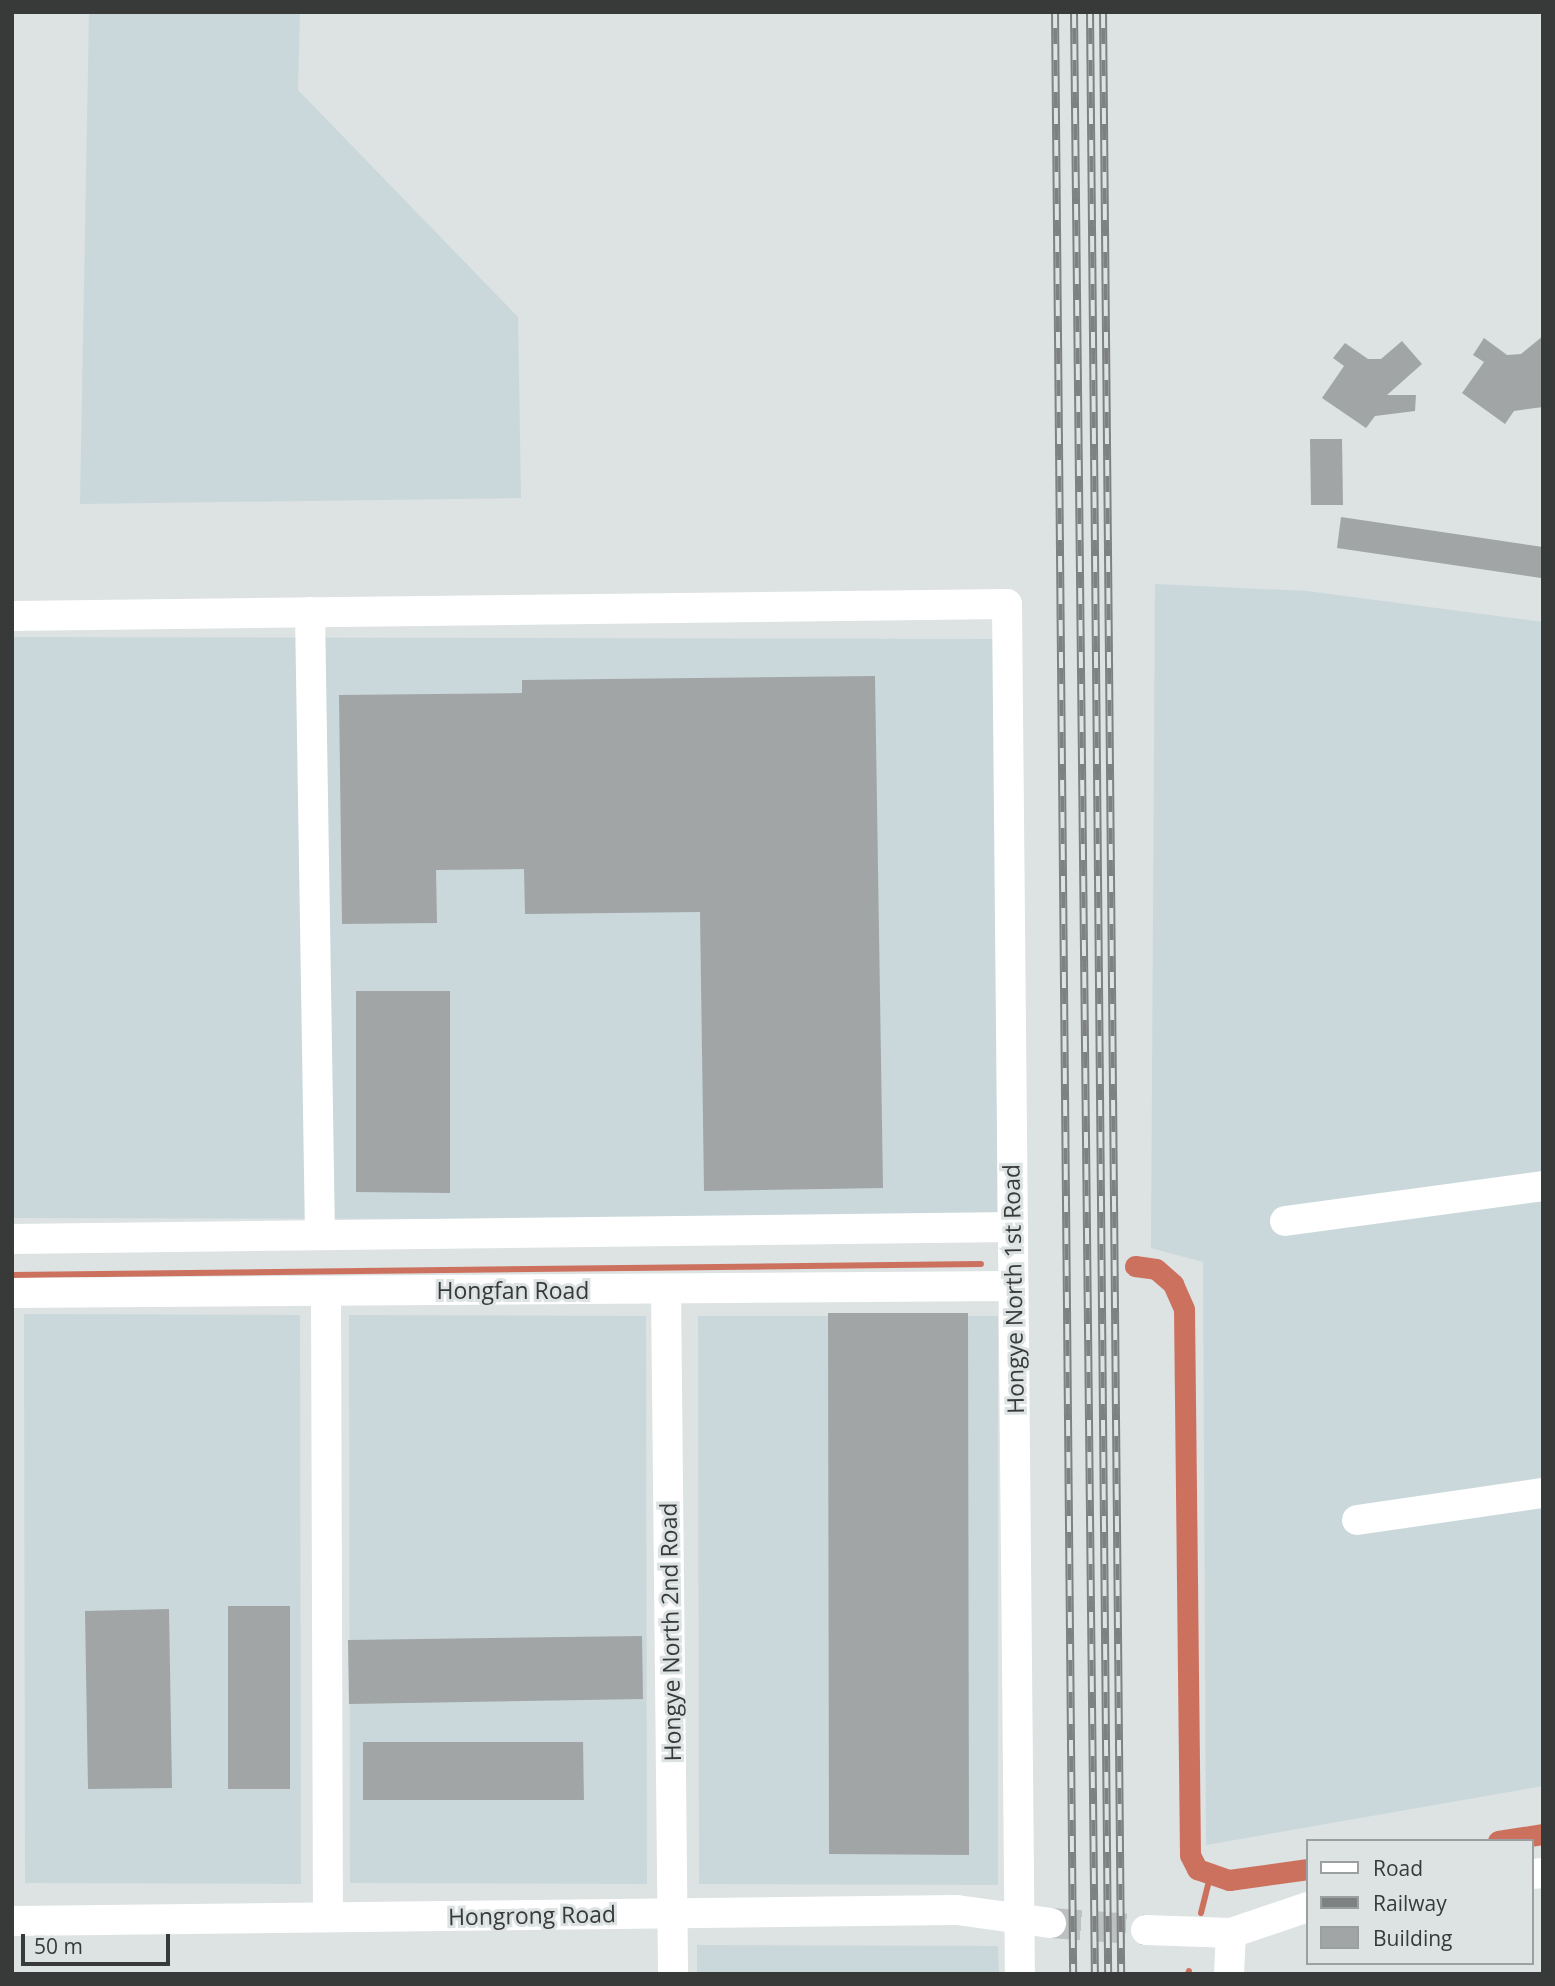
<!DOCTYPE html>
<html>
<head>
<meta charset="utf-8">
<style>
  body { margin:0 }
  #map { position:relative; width:1555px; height:1986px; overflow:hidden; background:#dde2e3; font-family:"Open Sans",sans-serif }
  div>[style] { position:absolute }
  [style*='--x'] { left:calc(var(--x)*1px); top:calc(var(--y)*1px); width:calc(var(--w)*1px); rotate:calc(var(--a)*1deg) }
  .built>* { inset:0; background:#cad8db }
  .stream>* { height:6px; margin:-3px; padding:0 3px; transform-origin:3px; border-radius:3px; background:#cd715f }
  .canal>* { height:21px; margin:-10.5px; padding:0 10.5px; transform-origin:10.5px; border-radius:10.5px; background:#cd715f }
  .building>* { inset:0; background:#a1a5a6 }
  .minor-tunnel>* { height:30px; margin-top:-15px; transform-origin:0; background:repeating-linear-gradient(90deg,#bcc0c1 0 30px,transparent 0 45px) }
  .minor>* { height:30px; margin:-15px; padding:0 15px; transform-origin:15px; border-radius:15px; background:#fff }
  .rail>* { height:8px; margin-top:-4px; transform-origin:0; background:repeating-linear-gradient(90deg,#dde2e3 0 16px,#7e8182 0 32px); box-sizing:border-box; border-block:2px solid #7e8182 }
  span { translate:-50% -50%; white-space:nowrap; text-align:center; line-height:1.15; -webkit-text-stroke:6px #dde2e3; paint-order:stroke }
  .street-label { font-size:23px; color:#383a3a }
  .frame { position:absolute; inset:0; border:14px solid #383a3a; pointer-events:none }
  .legend { position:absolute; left:1306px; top:1839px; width:228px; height:126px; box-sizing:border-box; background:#dde2e3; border:2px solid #9b9f9f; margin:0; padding:9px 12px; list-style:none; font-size:21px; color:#383a3a }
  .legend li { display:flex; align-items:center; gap:14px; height:35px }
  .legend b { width:35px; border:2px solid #9b9f9f }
  .scale { position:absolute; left:21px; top:1934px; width:149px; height:32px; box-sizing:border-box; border:4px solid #383a3a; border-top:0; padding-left:9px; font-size:21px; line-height:24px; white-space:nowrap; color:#383a3a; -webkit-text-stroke:5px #dde2e3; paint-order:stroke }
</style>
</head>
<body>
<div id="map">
  <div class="built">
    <div style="clip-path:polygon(89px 12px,300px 12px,298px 90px,518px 317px,521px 498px,80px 504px)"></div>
    <div style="clip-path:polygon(1155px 584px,1307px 591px,1543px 622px,1543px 1786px,1206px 1845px,1203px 1262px,1151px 1248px)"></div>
    <div style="clip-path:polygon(12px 637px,997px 639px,997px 1220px,12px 1218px)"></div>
    <div style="clip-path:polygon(24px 1314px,300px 1315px,301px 1884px,25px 1883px)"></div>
    <div style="clip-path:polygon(349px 1315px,646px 1316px,647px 1884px,350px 1883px)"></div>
    <div style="clip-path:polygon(698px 1316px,998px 1316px,998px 1885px,699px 1884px)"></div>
    <div style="clip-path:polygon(697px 1945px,998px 1946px,999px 1974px,697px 1974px)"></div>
  </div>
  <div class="stream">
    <div style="--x:12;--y:1275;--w:969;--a:-0.65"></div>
    <div style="--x:1201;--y:1913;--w:38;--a:-76"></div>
    <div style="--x:1188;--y:1974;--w:3;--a:-72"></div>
  </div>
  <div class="canal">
    <div style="--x:1135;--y:1266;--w:21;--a:8"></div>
    <div style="--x:1156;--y:1269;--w:23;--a:41"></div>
    <div style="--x:1173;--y:1284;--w:27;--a:66"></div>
    <div style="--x:1184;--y:1309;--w:546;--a:89.37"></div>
    <div style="--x:1190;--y:1855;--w:16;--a:63"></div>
    <div style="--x:1197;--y:1869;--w:34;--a:19"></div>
    <div style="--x:1229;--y:1880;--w:80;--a:-7.9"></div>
    <div style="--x:1498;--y:1841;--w:46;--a:-8.8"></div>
  </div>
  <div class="building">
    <div style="clip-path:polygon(1543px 336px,1543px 407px,1514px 411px,1505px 424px,1462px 393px,1484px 362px,1473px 355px,1484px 338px,1507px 355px,1521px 354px)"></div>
    <div style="clip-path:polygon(1402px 341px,1422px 364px,1387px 395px,1416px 395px,1415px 411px,1375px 416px,1366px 428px,1322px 398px,1344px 366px,1333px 358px,1345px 343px,1368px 359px,1381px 359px)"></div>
    <div style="clip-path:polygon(1310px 439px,1342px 439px,1343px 505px,1311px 505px)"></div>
    <div style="clip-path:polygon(1341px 517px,1543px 547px,1541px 578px,1337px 548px)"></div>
    <div style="clip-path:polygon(875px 676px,883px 1188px,704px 1191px,700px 912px,525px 914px,524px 869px,436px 870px,437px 923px,342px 924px,339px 695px,522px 693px,522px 680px)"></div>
    <div style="clip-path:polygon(356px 991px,450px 991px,450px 1193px,356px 1192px)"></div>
    <div style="clip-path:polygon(828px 1313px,968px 1313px,969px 1855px,829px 1854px)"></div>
    <div style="clip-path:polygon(228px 1606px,290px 1606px,290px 1789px,228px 1789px)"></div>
    <div style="clip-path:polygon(169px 1609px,172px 1788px,88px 1789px,85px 1611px)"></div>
    <div style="clip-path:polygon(642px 1636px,643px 1699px,349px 1704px,348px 1640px)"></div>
    <div style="clip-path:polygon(363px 1742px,583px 1742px,584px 1800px,363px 1800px)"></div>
  </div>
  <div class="minor-tunnel">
    <div style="--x:1051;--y:1923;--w:95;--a:4.2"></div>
  </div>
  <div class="minor">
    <div style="--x:310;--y:612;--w:623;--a:89.08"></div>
    <div style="--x:12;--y:616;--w:995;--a:-0.69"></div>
    <div style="--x:1007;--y:604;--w:1370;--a:89.46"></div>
    <div style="--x:1285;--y:1221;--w:260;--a:-7.7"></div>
    <div style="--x:12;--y:1239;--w:1001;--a:-0.69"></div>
    <div style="--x:666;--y:1289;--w:685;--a:89.41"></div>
    <div style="--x:326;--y:1291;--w:626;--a:89.82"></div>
    <div style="--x:12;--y:1293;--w:1001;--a:-0.4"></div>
    <div style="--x:1357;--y:1520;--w:188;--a:-8.3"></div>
    <div style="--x:1532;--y:1874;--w:11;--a:-5"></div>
    <div style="--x:12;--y:1921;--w:945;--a:-0.67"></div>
    <div style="--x:957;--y:1910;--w:95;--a:7.9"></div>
    <div style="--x:1146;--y:1930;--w:85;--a:2"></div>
    <div style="--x:1231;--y:1933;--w:81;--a:-18.7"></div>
    <div style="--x:1229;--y:1974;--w:41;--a:-87.2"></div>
  </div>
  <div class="rail">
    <div style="--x:1055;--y:12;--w:1962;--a:89.47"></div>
    <div style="--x:1074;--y:12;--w:1962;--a:89.39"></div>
    <div style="--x:1090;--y:12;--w:1962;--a:89.47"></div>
    <div style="--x:1103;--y:12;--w:1962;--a:89.47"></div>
  </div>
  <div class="street-label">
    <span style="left:1013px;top:1289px;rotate:-91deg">Hongye North 1st Road</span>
    <span style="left:513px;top:1290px">Hongfan Road</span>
    <span style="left:670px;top:1632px;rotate:-91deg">Hongye North 2nd Road</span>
    <span style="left:532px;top:1915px;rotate:-1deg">Hongrong Road</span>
  </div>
  <div class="frame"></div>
  <ul class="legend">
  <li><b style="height:9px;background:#fff"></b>Road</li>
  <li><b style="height:9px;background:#7e8182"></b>Railway</li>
  <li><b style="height:19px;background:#a1a5a6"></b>Building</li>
  </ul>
  <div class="scale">50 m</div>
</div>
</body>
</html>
